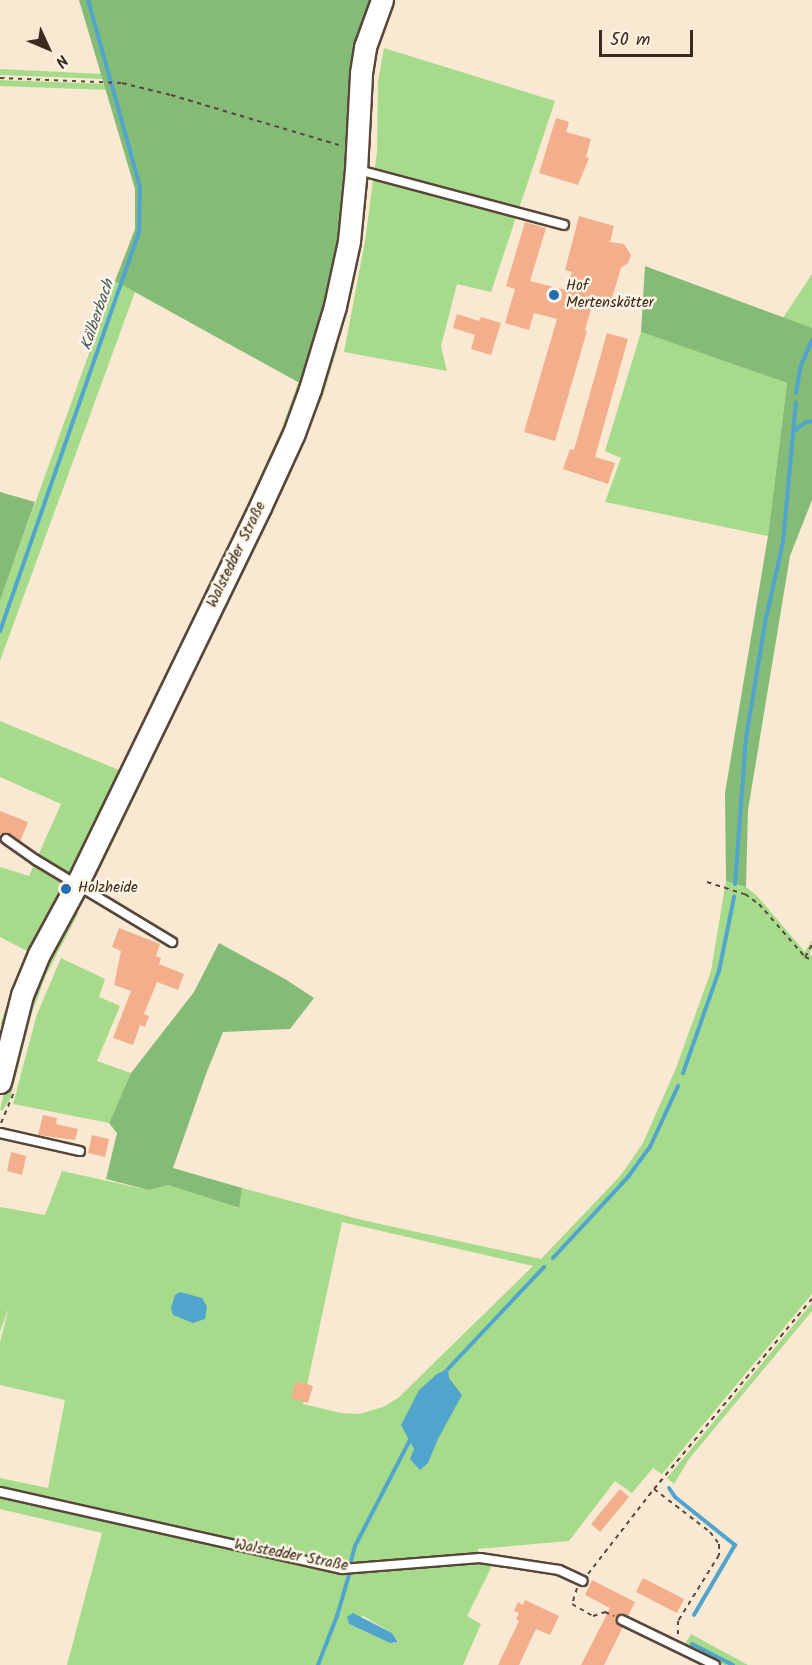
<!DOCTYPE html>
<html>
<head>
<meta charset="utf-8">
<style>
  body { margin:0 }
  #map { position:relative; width:812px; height:1665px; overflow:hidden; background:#f9e9d3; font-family:Kalam,sans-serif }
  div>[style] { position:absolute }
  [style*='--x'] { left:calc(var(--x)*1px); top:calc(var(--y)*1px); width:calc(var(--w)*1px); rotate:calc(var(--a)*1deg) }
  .green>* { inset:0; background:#a6db8b }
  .forest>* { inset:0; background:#84bb77 }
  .water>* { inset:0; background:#51a5cd }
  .stream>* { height:4px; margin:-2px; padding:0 2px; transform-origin:2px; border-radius:2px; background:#51a5cd }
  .building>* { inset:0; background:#f3af8b }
  .path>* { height:2px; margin-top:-1px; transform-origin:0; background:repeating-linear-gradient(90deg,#584739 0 4.5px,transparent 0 9px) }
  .roads { filter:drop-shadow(2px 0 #584739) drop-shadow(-2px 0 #584739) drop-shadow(0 2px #584739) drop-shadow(0 -2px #584739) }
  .lane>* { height:8px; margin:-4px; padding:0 4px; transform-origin:4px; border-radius:4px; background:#fff }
  .secondary>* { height:21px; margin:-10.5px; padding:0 10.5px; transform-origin:10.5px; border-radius:10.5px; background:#fff }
  .dots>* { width:16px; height:16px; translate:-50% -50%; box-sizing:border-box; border:3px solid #fcf5e5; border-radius:50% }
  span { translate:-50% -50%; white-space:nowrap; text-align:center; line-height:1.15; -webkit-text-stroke:5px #fcf5e5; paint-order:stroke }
  .poi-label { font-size:15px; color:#3b2a1e }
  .left { translate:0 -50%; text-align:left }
  .street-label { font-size:15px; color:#3b2a1e }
  .water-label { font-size:16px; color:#445b64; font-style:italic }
  .north { position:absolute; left:18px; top:18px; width:60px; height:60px; -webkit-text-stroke:4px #fcf5e5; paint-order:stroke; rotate:134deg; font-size:16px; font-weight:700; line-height:24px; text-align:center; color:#3b2a1e }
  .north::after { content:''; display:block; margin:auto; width:21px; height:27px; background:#3b2a1e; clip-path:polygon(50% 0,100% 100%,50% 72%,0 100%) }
  .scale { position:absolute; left:599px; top:30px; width:94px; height:27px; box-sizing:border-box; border:3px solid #3b2a1e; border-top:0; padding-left:8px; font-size:18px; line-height:21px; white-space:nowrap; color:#3b2a1e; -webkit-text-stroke:4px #fcf5e5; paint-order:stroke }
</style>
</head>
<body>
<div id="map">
  <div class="green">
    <div style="clip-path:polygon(388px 0,395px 0,376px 50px,372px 79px,370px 150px,367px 166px,365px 76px)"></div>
    <div style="clip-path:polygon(384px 48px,555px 101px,491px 292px,457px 284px,441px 346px,447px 371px,344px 352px,365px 241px,377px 151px,378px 82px)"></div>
    <div style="clip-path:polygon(0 69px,103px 74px,104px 79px,0 75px)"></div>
    <div style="clip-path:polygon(0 80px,106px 84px,108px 90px,0 86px)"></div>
    <div style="clip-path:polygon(352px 269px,354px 274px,341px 335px,333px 333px)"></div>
    <div style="clip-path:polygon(812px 274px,812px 328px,783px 318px)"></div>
    <div style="clip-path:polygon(115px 281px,135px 292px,0 661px,0 601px)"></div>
    <div style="clip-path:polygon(641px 332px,787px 383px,768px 536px,605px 502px,621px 458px,605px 451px)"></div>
    <div style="clip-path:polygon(332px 344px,338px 346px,324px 393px,288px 480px,100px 869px,90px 881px,88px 879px)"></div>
    <div style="clip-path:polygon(298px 383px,305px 386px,289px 429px,73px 876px,67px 875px,64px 881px,66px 885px,0 1058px,1px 1022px,27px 951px,0 937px,0 867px,29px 876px,61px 804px,0 777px,0 721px,119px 770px,249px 501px,282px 428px)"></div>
    <div style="clip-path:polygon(evenodd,726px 881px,746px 887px,757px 896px,805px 952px,812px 940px,810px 955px,812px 956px,812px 1294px,662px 1474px,653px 1468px,632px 1493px,615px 1481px,569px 1541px,477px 1549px,492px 1566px,467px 1616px,481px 1624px,463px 1665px,67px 1665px,102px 1533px,0 1509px,0 1478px,48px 1488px,65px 1400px,0 1385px,0 1342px,9px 1307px,0 1332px,0 1207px,45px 1215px,62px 1171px,149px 1190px,168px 1185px,238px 1208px,242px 1188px,362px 1220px,541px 1259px,621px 1175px,643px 1143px,676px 1068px,711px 971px,726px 881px,342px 1222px,533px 1266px,398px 1398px,383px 1407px,359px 1414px,341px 1413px,303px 1404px,342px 1222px,726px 881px,439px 1437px,428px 1463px,414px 1450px,411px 1439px,439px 1437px,726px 881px,363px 1616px,392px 1633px,399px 1642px,390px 1643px,349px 1624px,363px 1616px)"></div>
    <div style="clip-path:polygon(78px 898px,78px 914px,46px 975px,32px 1013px,10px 1099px,3px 1110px,0 1110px,23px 1011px,43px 961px)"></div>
    <div style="clip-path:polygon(61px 958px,105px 979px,99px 997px,120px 1006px,97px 1061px,131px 1073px,109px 1123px,13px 1104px,37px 1014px)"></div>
    <div style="clip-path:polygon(812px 1303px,812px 1311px,689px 1459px,674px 1484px,667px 1478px)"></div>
    <div style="clip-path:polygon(691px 1634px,748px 1665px,724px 1665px,685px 1644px)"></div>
  </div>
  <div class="forest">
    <div style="clip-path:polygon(79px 0,375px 0,346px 216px,305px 386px,115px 281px,135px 229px,135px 189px)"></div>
    <div style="clip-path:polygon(645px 266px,812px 328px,812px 500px,790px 556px,748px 810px,746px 887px,726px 881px,725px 793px,768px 536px,787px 383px,641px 332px)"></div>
    <div style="clip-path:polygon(0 492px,35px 502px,0 601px)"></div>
    <div style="clip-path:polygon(219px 943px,285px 979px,314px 998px,290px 1029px,223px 1032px,206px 1074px,173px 1168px,242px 1188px,239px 1208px,168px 1185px,149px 1190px,106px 1179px,117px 1133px,109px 1123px,131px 1073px,194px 992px)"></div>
  </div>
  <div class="water">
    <div style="clip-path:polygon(180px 1292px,202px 1298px,207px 1307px,205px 1319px,193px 1323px,173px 1315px,171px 1308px,175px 1295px)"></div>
    <div style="clip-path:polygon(448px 1369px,449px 1378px,462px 1395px,439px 1437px,428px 1463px,420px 1470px,410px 1459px,414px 1449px,401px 1425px,419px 1390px,437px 1374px)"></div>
    <div style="clip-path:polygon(353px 1613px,392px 1633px,398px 1642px,390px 1643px,349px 1624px,347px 1617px)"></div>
  </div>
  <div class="stream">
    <div style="--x:796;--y:393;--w:28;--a:-80"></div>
    <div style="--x:801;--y:365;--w:27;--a:-66"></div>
    <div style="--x:793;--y:432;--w:14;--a:-39"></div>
    <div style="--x:804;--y:423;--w:8;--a:-14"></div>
    <div style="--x:0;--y:631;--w:423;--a:-70.8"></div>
    <div style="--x:139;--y:232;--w:45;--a:-88.7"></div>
    <div style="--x:140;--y:187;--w:194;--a:-105.5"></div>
    <div style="--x:735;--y:884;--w:146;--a:-85.7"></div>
    <div style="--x:746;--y:738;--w:117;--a:-80.6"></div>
    <div style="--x:765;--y:623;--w:83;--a:-77.5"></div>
    <div style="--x:783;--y:542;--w:140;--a:-84.7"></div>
    <div style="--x:683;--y:1073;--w:108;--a:-70.6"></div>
    <div style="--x:719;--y:971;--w:76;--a:-78.5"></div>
    <div style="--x:553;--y:1258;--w:110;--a:-47.2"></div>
    <div style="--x:628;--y:1177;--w:37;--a:-54"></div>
    <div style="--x:650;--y:1147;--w:67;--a:-65.3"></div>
    <div style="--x:446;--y:1371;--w:143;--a:-46.7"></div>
    <div style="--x:669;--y:1488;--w:11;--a:56"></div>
    <div style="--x:675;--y:1497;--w:77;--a:38.7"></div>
    <div style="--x:735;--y:1545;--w:81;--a:120.4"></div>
    <div style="--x:351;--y:1561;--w:16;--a:-75"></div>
    <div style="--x:355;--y:1546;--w:124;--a:-62.6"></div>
    <div style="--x:692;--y:1644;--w:46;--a:27.1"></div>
    <div style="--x:318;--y:1665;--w:53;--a:-68.8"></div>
    <div style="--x:337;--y:1616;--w:43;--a:-73.7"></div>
  </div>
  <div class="building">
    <div style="clip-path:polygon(556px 118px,569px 122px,566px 132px,591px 139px,586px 157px,589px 158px,578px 185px,539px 173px)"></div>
    <div style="clip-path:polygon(579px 216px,614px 226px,610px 242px,624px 244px,631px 255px,628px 263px,621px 268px,611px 301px,595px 296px,585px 330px,587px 331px,555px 441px,524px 432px,557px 319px,534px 313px,529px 330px,505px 323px,515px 289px,506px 286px,525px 222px,546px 228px,530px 281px,566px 290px,572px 272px,565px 270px)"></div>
    <div style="clip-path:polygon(457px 314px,479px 321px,481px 317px,501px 323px,491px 355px,471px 349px,475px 335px,453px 328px)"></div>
    <div style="clip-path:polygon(607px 333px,628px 339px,595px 457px,615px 463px,608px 484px,563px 469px,570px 449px,574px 450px)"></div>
    <div style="clip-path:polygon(0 811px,28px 822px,20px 842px,7px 833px,0 834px)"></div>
    <div style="clip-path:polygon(119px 928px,160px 944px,156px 956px,161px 958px,159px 964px,184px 974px,178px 990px,157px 982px,144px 1014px,149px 1016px,145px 1027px,140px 1025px,133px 1045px,113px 1038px,131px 991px,114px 985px,121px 951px,112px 947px)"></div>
    <div style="clip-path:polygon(43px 1115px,57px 1118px,56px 1124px,78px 1129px,75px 1140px,38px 1135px)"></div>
    <div style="clip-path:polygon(92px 1135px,109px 1139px,105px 1157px,88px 1153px)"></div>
    <div style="clip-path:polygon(11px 1152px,26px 1156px,22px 1175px,7px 1171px)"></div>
    <div style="clip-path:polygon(296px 1381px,313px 1386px,308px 1403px,291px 1398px)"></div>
    <div style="clip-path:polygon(620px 1489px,629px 1497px,600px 1532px,591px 1524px)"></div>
    <div style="clip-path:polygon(643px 1578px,684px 1599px,677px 1613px,636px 1592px)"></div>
    <div style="clip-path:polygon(592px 1580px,635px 1602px,628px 1616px,622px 1614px,617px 1617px,617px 1623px,623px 1627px,604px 1665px,581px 1665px,610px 1608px,585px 1595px)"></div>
    <div style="clip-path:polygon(525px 1600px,559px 1616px,550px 1635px,536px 1629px,519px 1665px,498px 1665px,519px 1621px,516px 1619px,519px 1613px,514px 1611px,518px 1602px,523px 1605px)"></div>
  </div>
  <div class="path">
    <div style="--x:0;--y:78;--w:122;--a:2.3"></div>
    <div style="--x:122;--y:83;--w:50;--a:13.8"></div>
    <div style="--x:171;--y:95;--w:175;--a:16.6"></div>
    <div style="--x:707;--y:882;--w:40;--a:18"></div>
    <div style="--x:745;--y:894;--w:17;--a:36"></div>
    <div style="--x:759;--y:904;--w:70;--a:49"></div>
    <div style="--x:805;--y:957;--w:8;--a:23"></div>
    <div style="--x:805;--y:957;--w:14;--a:-60"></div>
    <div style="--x:1;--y:1123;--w:34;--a:-67"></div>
    <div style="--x:654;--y:1489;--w:71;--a:37.5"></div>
    <div style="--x:710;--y:1532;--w:15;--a:53"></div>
    <div style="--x:719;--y:1544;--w:11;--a:90"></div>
    <div style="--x:719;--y:1555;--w:78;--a:121.8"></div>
    <div style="--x:678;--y:1621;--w:15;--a:90"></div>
    <div style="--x:588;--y:1574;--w:108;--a:-52.2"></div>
    <div style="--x:654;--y:1489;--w:247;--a:-50.3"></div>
    <div style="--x:577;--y:1588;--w:17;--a:107"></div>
    <div style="--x:572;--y:1604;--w:24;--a:30"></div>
    <div style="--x:593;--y:1616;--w:13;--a:-18"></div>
    <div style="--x:605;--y:1612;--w:10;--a:24"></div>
  </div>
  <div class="roads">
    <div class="lane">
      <div style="--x:358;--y:170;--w:213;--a:14.9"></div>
      <div style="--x:6;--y:839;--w:37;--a:35"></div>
      <div style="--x:36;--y:860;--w:159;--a:31.1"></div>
      <div style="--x:0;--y:1133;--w:82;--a:12.7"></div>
      <div style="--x:0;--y:1492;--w:351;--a:12.7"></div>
      <div style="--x:342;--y:1569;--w:138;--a:-4.6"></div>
      <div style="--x:480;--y:1558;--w:80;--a:8.6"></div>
      <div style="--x:559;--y:1570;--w:26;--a:25"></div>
      <div style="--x:622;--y:1620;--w:103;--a:25.8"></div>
    </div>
    <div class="secondary">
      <div style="--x:0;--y:1082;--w:90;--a:-75.8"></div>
      <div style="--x:22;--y:995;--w:44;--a:-67.5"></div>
      <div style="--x:39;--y:954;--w:80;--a:-61.5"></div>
      <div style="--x:77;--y:884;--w:419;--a:-64.1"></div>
      <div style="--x:260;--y:507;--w:81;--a:-65.3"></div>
      <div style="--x:294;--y:433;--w:47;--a:-70"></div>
      <div style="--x:310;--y:389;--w:87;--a:-73.2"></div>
      <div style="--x:335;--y:306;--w:66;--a:-77.8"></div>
      <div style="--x:349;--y:241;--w:71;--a:-84.4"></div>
      <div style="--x:356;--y:170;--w:97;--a:-87"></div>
      <div style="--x:361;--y:73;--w:26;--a:-81"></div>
      <div style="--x:365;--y:47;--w:50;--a:-70.1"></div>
    </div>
  </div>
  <div class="dots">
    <div style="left:554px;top:295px;background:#1f6fb2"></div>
    <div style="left:66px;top:889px;background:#1f6fb2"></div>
  </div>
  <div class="poi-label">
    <span class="left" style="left:566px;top:295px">Hof<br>Mertenskötter</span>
    <span class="left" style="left:78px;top:889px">Holzheide</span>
  </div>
  <div class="street-label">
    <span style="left:237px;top:555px;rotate:-64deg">Walstedder Straße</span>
    <span style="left:291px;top:1556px;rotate:11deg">Walstedder Straße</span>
  </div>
  <div class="water-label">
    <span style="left:98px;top:315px;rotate:-71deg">Kälberbach</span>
  </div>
  <div class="north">N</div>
  <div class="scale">50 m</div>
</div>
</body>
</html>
